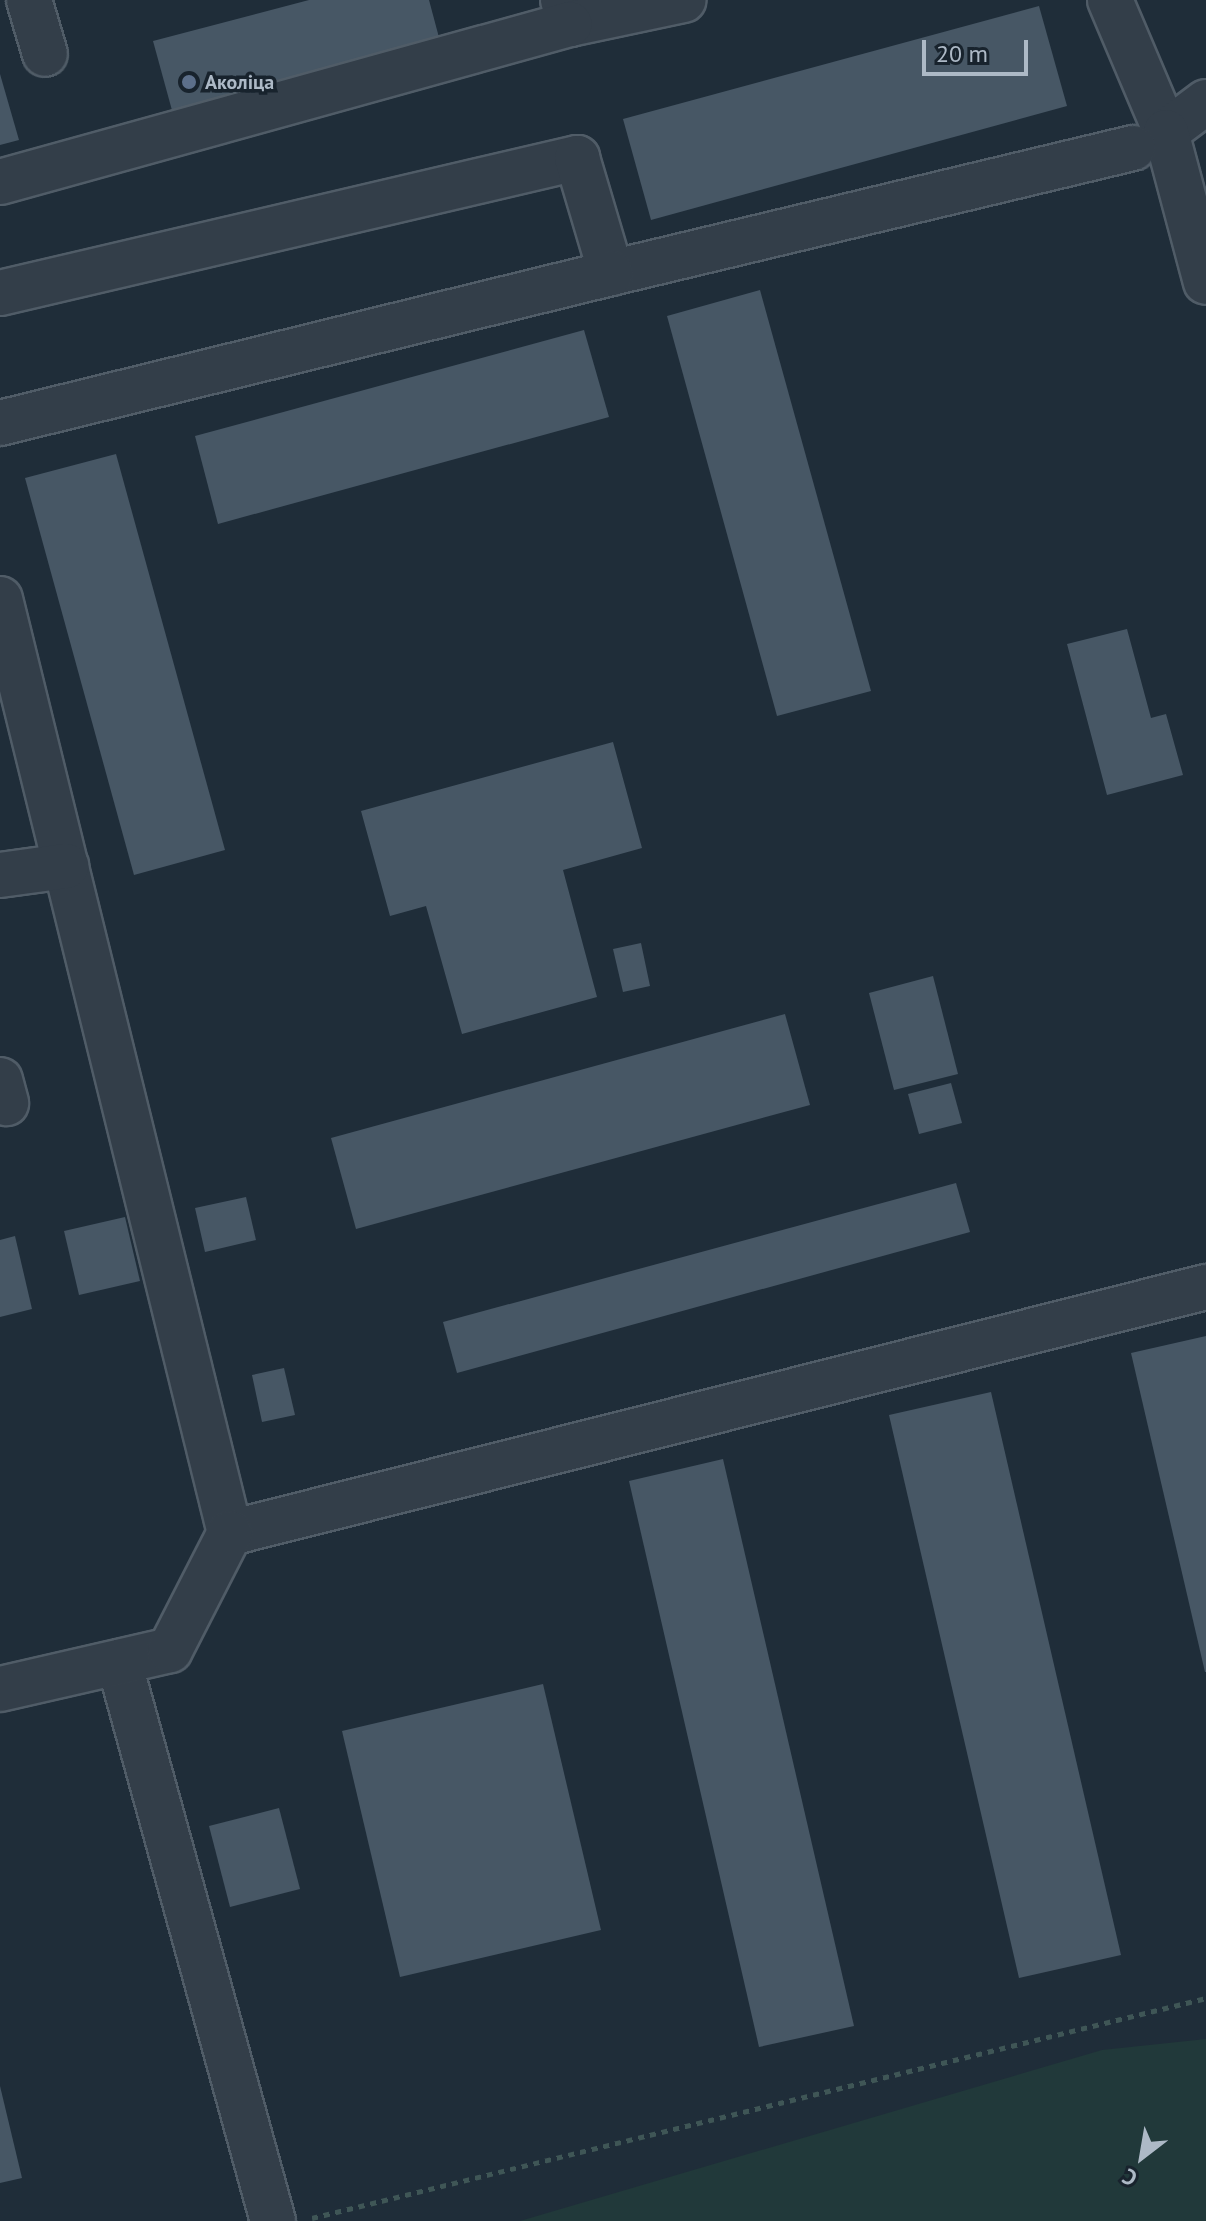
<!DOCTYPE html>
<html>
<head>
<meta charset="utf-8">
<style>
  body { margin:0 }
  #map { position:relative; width:1206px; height:2221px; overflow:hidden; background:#1f2d39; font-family:"PT Sans",sans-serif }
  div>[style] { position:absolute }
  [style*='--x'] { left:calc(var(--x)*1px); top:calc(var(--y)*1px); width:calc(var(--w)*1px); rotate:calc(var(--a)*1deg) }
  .green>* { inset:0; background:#21393a }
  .building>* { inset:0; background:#475765 }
  .path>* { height:5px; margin-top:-2.5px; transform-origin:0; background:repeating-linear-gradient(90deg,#3f5656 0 6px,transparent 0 12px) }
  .roads { filter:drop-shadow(2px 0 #505c67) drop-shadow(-2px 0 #505c67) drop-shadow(0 2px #505c67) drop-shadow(0 -2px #505c67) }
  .minor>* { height:44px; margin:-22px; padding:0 22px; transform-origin:22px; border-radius:22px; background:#333e49 }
  .dots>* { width:22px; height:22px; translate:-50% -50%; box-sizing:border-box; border:4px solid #18232d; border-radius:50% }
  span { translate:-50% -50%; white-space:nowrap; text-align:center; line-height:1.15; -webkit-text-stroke:7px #18232d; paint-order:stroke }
  .poi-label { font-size:20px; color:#adb9c6; font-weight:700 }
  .left { translate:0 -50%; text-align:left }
  .north { position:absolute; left:1102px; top:2117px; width:80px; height:80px; -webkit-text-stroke:6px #18232d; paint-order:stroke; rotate:211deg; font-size:22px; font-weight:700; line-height:32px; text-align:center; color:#adb9c6 }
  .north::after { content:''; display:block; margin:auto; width:28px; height:36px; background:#adb9c6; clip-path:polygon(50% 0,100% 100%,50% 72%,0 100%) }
  .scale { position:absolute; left:922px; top:40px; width:106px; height:36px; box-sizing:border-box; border:4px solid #adb9c6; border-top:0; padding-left:10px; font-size:24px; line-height:28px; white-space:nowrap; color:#adb9c6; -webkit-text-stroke:6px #18232d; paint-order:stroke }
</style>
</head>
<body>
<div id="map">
  <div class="green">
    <div style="clip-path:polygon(1206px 2039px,1206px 2221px,520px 2221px,1102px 2050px)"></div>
  </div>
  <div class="building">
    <div style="clip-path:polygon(309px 0,429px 0,441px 45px,173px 114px,153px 41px)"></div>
    <div style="clip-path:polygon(1039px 6px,1067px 106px,651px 220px,623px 119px)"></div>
    <div style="clip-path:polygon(0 74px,19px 140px,0 145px)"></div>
    <div style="clip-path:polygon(760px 290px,871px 691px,777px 716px,667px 316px)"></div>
    <div style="clip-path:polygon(584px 330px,609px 417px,218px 524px,195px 436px)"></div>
    <div style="clip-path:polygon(116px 454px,225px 850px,134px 875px,25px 478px)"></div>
    <div style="clip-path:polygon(1127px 629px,1151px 718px,1166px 714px,1183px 775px,1107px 795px,1067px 644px)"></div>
    <div style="clip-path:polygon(613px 742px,642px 848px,563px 870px,597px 997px,462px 1034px,426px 906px,390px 916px,361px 811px)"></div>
    <div style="clip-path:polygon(641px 943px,650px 986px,623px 992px,613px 949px)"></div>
    <div style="clip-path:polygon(933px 976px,958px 1074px,894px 1090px,869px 993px)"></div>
    <div style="clip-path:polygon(785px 1014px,810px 1105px,356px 1229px,331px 1138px)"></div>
    <div style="clip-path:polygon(951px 1083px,962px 1123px,919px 1134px,908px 1094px)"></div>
    <div style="clip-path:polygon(956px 1183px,970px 1232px,457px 1373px,443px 1322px)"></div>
    <div style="clip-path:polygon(246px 1197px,256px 1240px,205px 1252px,195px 1208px)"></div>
    <div style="clip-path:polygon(125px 1217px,140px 1281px,79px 1295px,64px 1231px)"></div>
    <div style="clip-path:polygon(15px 1236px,32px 1309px,0 1317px,0 1240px)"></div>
    <div style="clip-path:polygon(1206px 1336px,1206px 1672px,1205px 1672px,1131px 1353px)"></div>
    <div style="clip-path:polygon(284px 1368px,295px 1415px,262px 1422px,252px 1375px)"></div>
    <div style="clip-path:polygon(991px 1392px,1121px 1955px,1019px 1978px,889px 1415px)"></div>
    <div style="clip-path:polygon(723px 1459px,854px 2026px,759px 2047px,629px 1481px)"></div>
    <div style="clip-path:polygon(543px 1684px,601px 1930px,400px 1977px,342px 1731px)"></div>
    <div style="clip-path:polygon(279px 1808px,300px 1889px,230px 1907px,209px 1826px)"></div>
    <div style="clip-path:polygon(0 2086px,22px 2178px,0 2183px)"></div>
  </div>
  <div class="path">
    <div style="--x:312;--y:2218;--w:921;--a:-13.82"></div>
  </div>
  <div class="roads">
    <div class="minor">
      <div style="--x:29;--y:0;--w:56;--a:73.5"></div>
      <div style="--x:563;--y:0;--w:25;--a:74"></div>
      <div style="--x:570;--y:24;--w:116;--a:-11.9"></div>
      <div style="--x:1110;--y:0;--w:143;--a:67"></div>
      <div style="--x:1166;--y:132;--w:50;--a:-36.9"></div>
      <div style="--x:1166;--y:132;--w:155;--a:75.1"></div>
      <div style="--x:0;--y:182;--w:591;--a:-15.49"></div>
      <div style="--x:0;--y:293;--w:593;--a:-13.17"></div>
      <div style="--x:577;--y:158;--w:120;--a:73.5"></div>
      <div style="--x:611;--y:273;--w:537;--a:-13.47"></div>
      <div style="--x:0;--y:423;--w:629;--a:-13.79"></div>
      <div style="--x:0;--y:599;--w:962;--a:76.17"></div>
      <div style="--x:230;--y:1533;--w:1007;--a:-14.15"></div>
      <div style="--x:0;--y:875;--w:67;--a:-7.8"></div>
      <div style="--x:0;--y:1080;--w:24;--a:75"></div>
      <div style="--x:119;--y:1662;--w:580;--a:74.6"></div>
      <div style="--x:0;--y:1689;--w:174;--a:-12.9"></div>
      <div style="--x:170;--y:1650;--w:131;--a:-62.9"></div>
    </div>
  </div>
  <div class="dots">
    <div style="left:189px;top:82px;background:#5c6f8a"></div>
  </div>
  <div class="poi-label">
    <span class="left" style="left:205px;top:82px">Аколіца</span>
  </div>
  <div class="north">С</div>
  <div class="scale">20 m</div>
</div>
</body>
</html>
